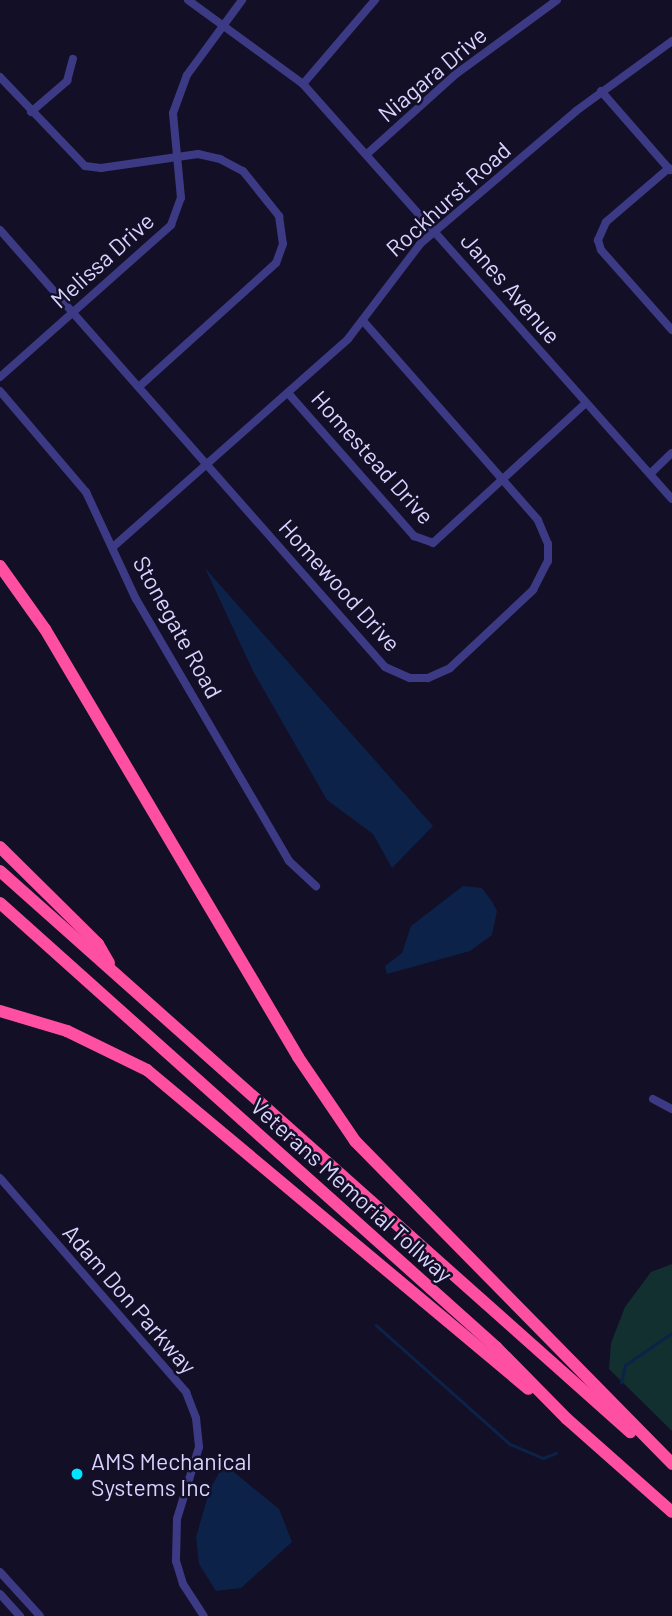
<!DOCTYPE html>
<html>
<head>
<meta charset="utf-8">
<style>
  body { margin:0 }
  #map { position:relative; width:672px; height:1616px; overflow:hidden; background:#130f26; font-family:Barlow,sans-serif }
  div>[style] { position:absolute }
  [style*='--x'] { left:calc(var(--x)*1px); top:calc(var(--y)*1px); width:calc(var(--w)*1px); rotate:calc(var(--a)*1deg) }
  .green>* { inset:0; background:#12302f }
  .water>* { inset:0; background:#0c2248 }
  .stream>* { height:2.5px; margin:-1.25px; padding:0 1.25px; transform-origin:1.25px; border-radius:1.25px; background:#0c2248 }
  .minor>* { height:8px; margin:-4px; padding:0 4px; transform-origin:4px; border-radius:4px; background:#3d3a85 }
  .highway>* { height:12px; margin:-6px; padding:0 6px; transform-origin:6px; border-radius:6px; background:#ff4fa3 }
  .dots>* { width:19px; height:19px; translate:-50% -50%; box-sizing:border-box; border:4px solid #130f26; border-radius:50% }
  span { translate:-50% -50%; white-space:nowrap; text-align:center; line-height:1.15; -webkit-text-stroke:5px #130f26; paint-order:stroke }
  .street-label { font-size:23px; color:#d9d4ff }
  .poi-label { font-size:23px; color:#d9d4ff }
  .left { translate:0 -50%; text-align:left }
</style>
</head>
<body>
<div id="map">
  <div class="green">
    <div style="clip-path:polygon(672px 1264px,672px 1431px,609px 1369px,611px 1343px,625px 1307px,651px 1272px)"></div>
  </div>
  <div class="water">
    <div style="clip-path:polygon(205px 568px,433px 826px,392px 868px,373px 834px,327px 800px,253px 671px)"></div>
    <div style="clip-path:polygon(463px 886px,482px 888px,491px 900px,497px 911px,492px 935px,470px 951px,387px 974px,385px 966px,402px 953px,411px 926px)"></div>
    <div style="clip-path:polygon(229px 1468px,279px 1509px,292px 1542px,241px 1588px,216px 1591px,199px 1564px,196px 1537px,210px 1489px,220px 1471px)"></div>
  </div>
  <div class="stream">
    <div style="--x:376;--y:1325;--w:179;--a:41.6"></div>
    <div style="--x:510;--y:1444;--w:36;--a:23"></div>
    <div style="--x:543;--y:1458;--w:14;--a:-21"></div>
    <div style="--x:621;--y:1383;--w:18;--a:-77"></div>
    <div style="--x:625;--y:1365;--w:57;--a:-34.2"></div>
  </div>
  <div class="minor">
    <div style="--x:188;--y:0;--w:142;--a:36.1"></div>
    <div style="--x:303;--y:84;--w:555;--a:48.36"></div>
    <div style="--x:0;--y:77;--w:123;--a:46.3"></div>
    <div style="--x:85;--y:166;--w:16;--a:7"></div>
    <div style="--x:101;--y:168;--w:98;--a:-8.2"></div>
    <div style="--x:198;--y:154;--w:23;--a:13"></div>
    <div style="--x:220;--y:159;--w:26;--a:28"></div>
    <div style="--x:243;--y:171;--w:58;--a:51.3"></div>
    <div style="--x:279;--y:216;--w:28;--a:82"></div>
    <div style="--x:283;--y:244;--w:20;--a:110"></div>
    <div style="--x:276;--y:263;--w:185;--a:137.9"></div>
    <div style="--x:303;--y:84;--w:111;--a:-49.4"></div>
    <div style="--x:601;--y:91;--w:105;--a:48.9"></div>
    <div style="--x:31;--y:112;--w:48;--a:-40.7"></div>
    <div style="--x:67;--y:81;--w:23;--a:-75"></div>
    <div style="--x:367;--y:154;--w:120;--a:-42"></div>
    <div style="--x:456;--y:74;--w:125;--a:-36.2"></div>
    <div style="--x:669;--y:168;--w:83;--a:139.4"></div>
    <div style="--x:606;--y:222;--w:20;--a:114"></div>
    <div style="--x:598;--y:240;--w:10;--a:73"></div>
    <div style="--x:601;--y:250;--w:107;--a:48.4"></div>
    <div style="--x:0;--y:230;--w:582;--a:48.62"></div>
    <div style="--x:385;--y:667;--w:27;--a:24"></div>
    <div style="--x:410;--y:678;--w:18;--a:0"></div>
    <div style="--x:428;--y:678;--w:24;--a:-24"></div>
    <div style="--x:450;--y:668;--w:114;--a:-43.2"></div>
    <div style="--x:533;--y:590;--w:33;--a:-63"></div>
    <div style="--x:548;--y:561;--w:17;--a:-90"></div>
    <div style="--x:548;--y:544;--w:26;--a:-113"></div>
    <div style="--x:538;--y:520;--w:266;--a:-131.3"></div>
    <div style="--x:0;--y:377;--w:229;--a:-41.6"></div>
    <div style="--x:171;--y:225;--w:29;--a:-70"></div>
    <div style="--x:181;--y:198;--w:85;--a:-95.4"></div>
    <div style="--x:173;--y:113;--w:40;--a:-69.8"></div>
    <div style="--x:187;--y:75;--w:93;--a:-53.7"></div>
    <div style="--x:0;--y:391;--w:133;--a:49.6"></div>
    <div style="--x:86;--y:492;--w:118;--a:65"></div>
    <div style="--x:136;--y:599;--w:303;--a:59.7"></div>
    <div style="--x:289;--y:861;--w:37;--a:43"></div>
    <div style="--x:288;--y:393;--w:191;--a:48.6"></div>
    <div style="--x:414;--y:536;--w:20;--a:20"></div>
    <div style="--x:433;--y:543;--w:207;--a:-42.5"></div>
    <div style="--x:650;--y:474;--w:30;--a:-44"></div>
    <div style="--x:113;--y:547;--w:314;--a:-41.5"></div>
    <div style="--x:348;--y:339;--w:119;--a:-52.8"></div>
    <div style="--x:420;--y:244;--w:205;--a:-40.4"></div>
    <div style="--x:576;--y:111;--w:119;--a:-36.1"></div>
    <div style="--x:653;--y:1099;--w:21;--a:28"></div>
    <div style="--x:0;--y:1178;--w:284;--a:49"></div>
    <div style="--x:186;--y:1392;--w:28;--a:69"></div>
    <div style="--x:196;--y:1418;--w:29;--a:84"></div>
    <div style="--x:199;--y:1447;--w:75;--a:107"></div>
    <div style="--x:177;--y:1519;--w:42;--a:91.4"></div>
    <div style="--x:176;--y:1561;--w:24;--a:73"></div>
    <div style="--x:183;--y:1584;--w:38;--a:57"></div>
    <div style="--x:0;--y:1572;--w:59;--a:47.7"></div>
    <div style="--x:0;--y:1594;--w:30;--a:48"></div>
  </div>
  <div class="highway">
    <div style="--x:0;--y:566;--w:77;--a:54.5"></div>
    <div style="--x:45;--y:629;--w:497;--a:59.4"></div>
    <div style="--x:298;--y:1057;--w:102;--a:55.8"></div>
    <div style="--x:355;--y:1141;--w:453;--a:45.5"></div>
    <div style="--x:0;--y:847;--w:138;--a:44.7"></div>
    <div style="--x:98;--y:944;--w:22;--a:60"></div>
    <div style="--x:0;--y:871;--w:844;--a:41.68"></div>
    <div style="--x:0;--y:903;--w:666;--a:41.83"></div>
    <div style="--x:496;--y:1347;--w:101;--a:45.4"></div>
    <div style="--x:567;--y:1419;--w:140;--a:41.5"></div>
    <div style="--x:0;--y:1011;--w:70;--a:16.6"></div>
    <div style="--x:67;--y:1031;--w:89;--a:26"></div>
    <div style="--x:147;--y:1070;--w:497;--a:39.9"></div>
  </div>
  <div class="dots">
    <div style="left:77px;top:1474px;background:#00e5ff"></div>
  </div>
  <div class="street-label">
    <span style="left:432px;top:74px;rotate:-40deg">Niagara Drive</span>
    <span style="left:448px;top:199px;rotate:-42deg">Rockhurst Road</span>
    <span style="left:102px;top:260px;rotate:-42deg">Melissa Drive</span>
    <span style="left:511px;top:288px;rotate:49deg">Janes Avenue</span>
    <span style="left:373px;top:457px;rotate:48deg">Homestead Drive</span>
    <span style="left:340px;top:585px;rotate:48deg">Homewood Drive</span>
    <span style="left:178px;top:627px;rotate:61deg">Stonegate Road</span>
    <span style="left:352px;top:1190px;rotate:42deg">Veterans Memorial Tollway</span>
    <span style="left:130px;top:1299px;rotate:49deg">Adam Don Parkway</span>
  </div>
  <div class="poi-label">
    <span class="left" style="left:91px;top:1474px">AMS Mechanical<br>Systems Inc</span>
  </div>
</div>
</body>
</html>
